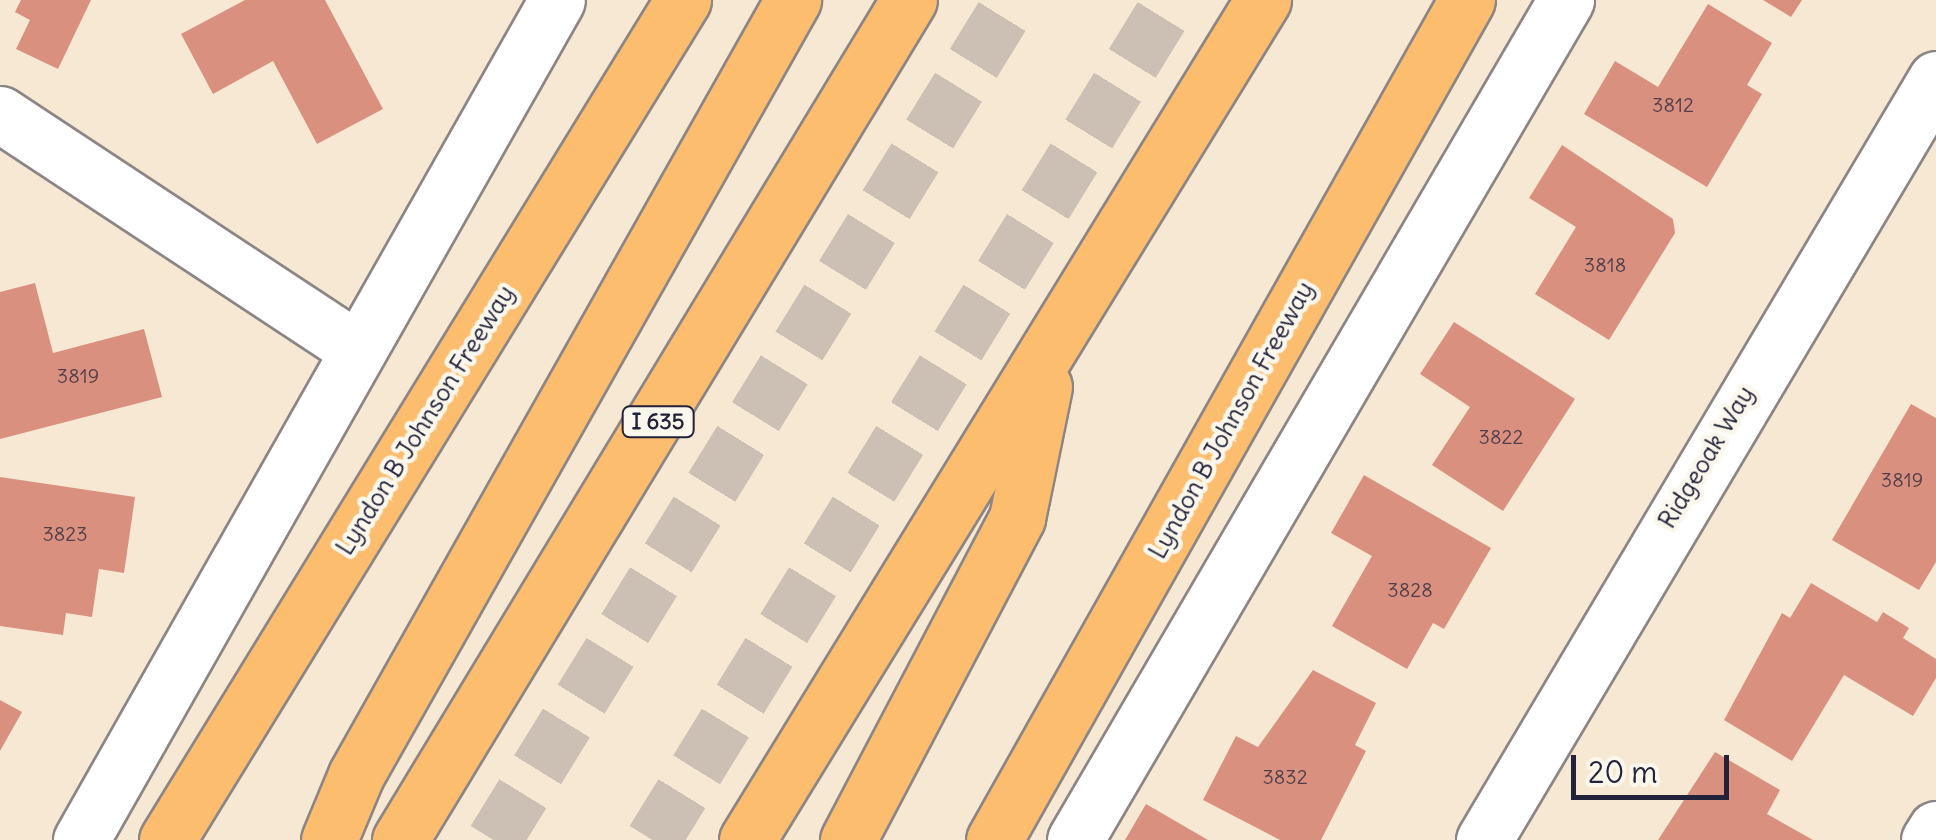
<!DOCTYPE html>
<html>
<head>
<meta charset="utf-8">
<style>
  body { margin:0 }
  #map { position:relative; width:1936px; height:840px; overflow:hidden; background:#f6e8d2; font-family:Delius,sans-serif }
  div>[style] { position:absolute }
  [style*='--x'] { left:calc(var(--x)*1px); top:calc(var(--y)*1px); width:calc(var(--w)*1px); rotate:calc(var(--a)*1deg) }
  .building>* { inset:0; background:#da907f }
  .highway-tunnel>* { height:55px; margin-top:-27.5px; transform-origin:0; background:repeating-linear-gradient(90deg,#ccc0b4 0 55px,transparent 0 83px) }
  .roads { filter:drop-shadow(2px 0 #8c8586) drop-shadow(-2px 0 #8c8586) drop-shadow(0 2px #8c8586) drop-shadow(0 -2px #8c8586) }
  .minor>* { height:55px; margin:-27.5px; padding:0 27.5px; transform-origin:27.5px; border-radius:27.5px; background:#fff }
  .major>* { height:55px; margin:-27.5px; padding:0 27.5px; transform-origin:27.5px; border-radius:27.5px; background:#fcbd6f }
  .highway>* { height:55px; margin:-27.5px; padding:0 27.5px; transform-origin:27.5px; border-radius:27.5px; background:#fcbd6f }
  span { translate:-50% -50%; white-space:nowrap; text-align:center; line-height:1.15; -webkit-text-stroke:9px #fbf7ec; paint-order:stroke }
  .number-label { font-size:20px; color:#503e4c }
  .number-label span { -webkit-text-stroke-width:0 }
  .shield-label span { padding:2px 8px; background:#fbf7ec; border:2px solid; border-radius:8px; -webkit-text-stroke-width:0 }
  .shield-label { font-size:22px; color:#22223b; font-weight:700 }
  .street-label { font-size:25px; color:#22223b }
  .scale { position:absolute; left:1571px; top:755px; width:158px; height:45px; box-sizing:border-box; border:5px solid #22223b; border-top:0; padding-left:12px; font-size:30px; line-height:35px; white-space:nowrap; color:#22223b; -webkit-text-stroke:8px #fbf7ec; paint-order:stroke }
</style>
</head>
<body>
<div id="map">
  <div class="building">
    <div style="clip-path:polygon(21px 0,91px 0,58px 69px,16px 49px,30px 20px,15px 12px)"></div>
    <div style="clip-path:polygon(245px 0,325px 0,383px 109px,317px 144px,273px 61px,213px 94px,181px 34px)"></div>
    <div style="clip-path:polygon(1763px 0,1802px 0,1791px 17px)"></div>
    <div style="clip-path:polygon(1708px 4px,1772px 43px,1747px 85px,1762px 94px,1707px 187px,1584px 114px,1615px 61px,1658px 87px)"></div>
    <div style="clip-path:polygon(1562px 145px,1673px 219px,1675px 233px,1609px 340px,1535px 294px,1576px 227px,1529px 198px)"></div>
    <div style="clip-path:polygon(35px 283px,53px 353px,144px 329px,162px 397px,0 439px,0 292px)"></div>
    <div style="clip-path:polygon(1454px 322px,1575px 399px,1503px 511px,1432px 465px,1470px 407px,1420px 374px)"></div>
    <div style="clip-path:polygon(1911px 404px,1936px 418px,1936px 562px,1919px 590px,1832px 540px)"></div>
    <div style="clip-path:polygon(1364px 475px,1491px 548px,1444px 629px,1433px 623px,1407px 669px,1332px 626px,1372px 556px,1331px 533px)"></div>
    <div style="clip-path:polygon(0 477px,135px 497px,124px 573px,99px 569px,92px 617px,66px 613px,63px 635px,0 626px)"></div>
    <div style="clip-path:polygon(1811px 583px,1877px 622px,1883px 612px,1909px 628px,1903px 638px,1936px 659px,1936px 678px,1913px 716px,1844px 675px,1792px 761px,1724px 720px,1782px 613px,1790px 618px)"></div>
    <div style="clip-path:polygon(1313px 670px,1376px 703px,1355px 745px,1366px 751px,1321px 840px,1280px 840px,1203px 800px,1236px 736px,1258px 747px)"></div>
    <div style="clip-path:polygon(0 700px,22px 712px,0 751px)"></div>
    <div style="clip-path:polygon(1715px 752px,1780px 790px,1767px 814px,1813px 840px,1658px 840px)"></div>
    <div style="clip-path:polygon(1146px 804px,1208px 840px,1125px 840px)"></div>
  </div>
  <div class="highway-tunnel">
    <div style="--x:494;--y:840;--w:987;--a:-58.34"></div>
    <div style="--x:653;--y:840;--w:987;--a:-58.34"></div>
  </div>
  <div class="roads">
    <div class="minor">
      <div style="--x:0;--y:114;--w:427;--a:33.4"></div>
      <div style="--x:81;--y:840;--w:965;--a:-60.46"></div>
      <div style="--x:1075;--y:840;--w:973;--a:-59.69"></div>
      <div style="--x:1484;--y:840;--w:885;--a:-59.29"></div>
      <div style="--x:1929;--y:840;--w:13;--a:-58"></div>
    </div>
    <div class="major">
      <div style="--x:167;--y:840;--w:986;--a:-58.44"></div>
      <div style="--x:994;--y:840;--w:964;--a:-60.62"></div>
    </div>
    <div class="highway">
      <div style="--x:329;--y:840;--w:70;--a:-67.4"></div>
      <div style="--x:356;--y:775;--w:890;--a:-60.58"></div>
      <div style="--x:400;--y:840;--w:982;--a:-58.79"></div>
      <div style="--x:747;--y:840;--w:986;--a:-58.44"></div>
      <div style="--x:848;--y:840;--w:364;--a:-62.3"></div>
      <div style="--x:1017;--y:518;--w:134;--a:-78.4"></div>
    </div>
  </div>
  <div class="number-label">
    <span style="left:1673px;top:104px">3812</span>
    <span style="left:1605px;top:264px">3818</span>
    <span style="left:78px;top:375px">3819</span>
    <span style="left:1501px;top:436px">3822</span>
    <span style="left:1902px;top:479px">3819</span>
    <span style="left:65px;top:533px">3823</span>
    <span style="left:1410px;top:589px">3828</span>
    <span style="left:1285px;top:776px">3832</span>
  </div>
  <div class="shield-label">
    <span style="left:658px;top:422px">I 635</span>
  </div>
  <div class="street-label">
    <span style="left:425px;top:420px;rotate:-58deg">Lyndon B Johnson Freeway</span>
    <span style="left:1231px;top:420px;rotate:-61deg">Lyndon B Johnson Freeway</span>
    <span style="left:1706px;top:457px;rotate:-59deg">Ridgeoak Way</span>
  </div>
  <div class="scale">20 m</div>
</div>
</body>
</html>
